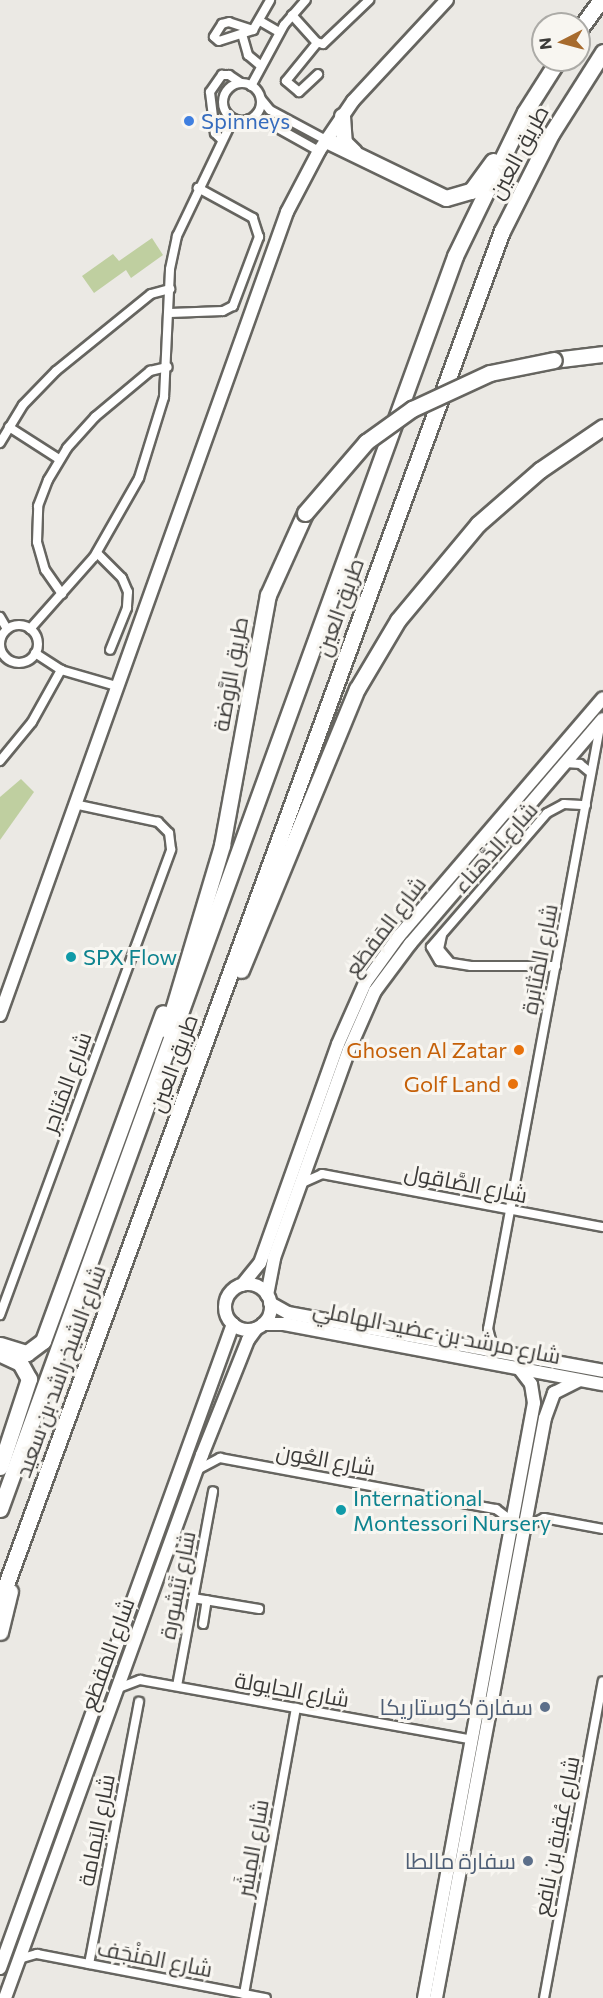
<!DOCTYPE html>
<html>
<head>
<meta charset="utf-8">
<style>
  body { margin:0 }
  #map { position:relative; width:603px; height:1998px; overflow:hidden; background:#ebe9e4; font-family:Commissioner,Cairo,sans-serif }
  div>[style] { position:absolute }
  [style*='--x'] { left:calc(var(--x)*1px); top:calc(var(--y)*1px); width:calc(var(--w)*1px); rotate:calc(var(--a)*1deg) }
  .green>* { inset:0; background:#bfcfa0 }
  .roads { filter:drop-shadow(2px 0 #666560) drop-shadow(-2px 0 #666560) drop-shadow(0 2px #666560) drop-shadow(0 -2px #666560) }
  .street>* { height:8px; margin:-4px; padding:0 4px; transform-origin:4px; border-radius:4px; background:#fff }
  .street>.ring { margin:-4px; padding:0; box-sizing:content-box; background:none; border:8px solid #fff; border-radius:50% }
  .secondary>* { height:12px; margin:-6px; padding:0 6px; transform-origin:6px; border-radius:6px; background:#fff }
  .secondary>.ring { margin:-6px; padding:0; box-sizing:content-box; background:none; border:12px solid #fff; border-radius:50% }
  .highway>* { height:15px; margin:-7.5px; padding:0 7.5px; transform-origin:7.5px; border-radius:7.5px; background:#fff }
  .bridges { filter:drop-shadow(2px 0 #666560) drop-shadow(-2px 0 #666560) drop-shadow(0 2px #666560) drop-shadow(0 -2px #666560) }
  .highway-bridge>* { height:15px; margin:-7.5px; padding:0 7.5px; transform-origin:7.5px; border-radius:7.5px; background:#fff }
  .dots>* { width:16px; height:16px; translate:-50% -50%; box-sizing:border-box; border:3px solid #f8f6f1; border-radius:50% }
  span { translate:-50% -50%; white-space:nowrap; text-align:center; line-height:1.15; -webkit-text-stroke:6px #f8f6f1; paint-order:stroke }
  .shop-label { font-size:22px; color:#366cbe }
  .left { translate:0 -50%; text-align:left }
  .street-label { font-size:22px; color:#3b3a38 }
  .culture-label { font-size:22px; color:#0d838f }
  .food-label { font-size:22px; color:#c56008 }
  .right { translate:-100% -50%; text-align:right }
  .service-label { font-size:22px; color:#4e5e75 }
  .north { position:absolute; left:531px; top:12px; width:60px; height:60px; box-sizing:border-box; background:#f8f6f1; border:2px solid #acaba7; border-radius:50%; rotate:264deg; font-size:16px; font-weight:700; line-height:24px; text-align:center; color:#3b3a38 }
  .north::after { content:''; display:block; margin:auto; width:21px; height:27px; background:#a76b2e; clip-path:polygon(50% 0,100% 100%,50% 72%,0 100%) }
</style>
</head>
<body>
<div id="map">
  <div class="green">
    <div style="clip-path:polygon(152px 238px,163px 255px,131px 278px,126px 270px,94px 293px,82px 276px,113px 254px,119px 261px)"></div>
    <div style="clip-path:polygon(21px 779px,34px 792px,0 840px,0 797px)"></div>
  </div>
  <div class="roads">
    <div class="street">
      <div style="--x:292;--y:15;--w:36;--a:48"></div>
      <div style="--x:316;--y:42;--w:7;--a:16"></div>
      <div style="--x:323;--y:44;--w:64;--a:-43.7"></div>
      <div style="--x:260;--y:21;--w:22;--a:30"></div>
      <div style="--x:253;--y:30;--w:25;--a:-162"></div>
      <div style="--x:229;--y:22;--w:7;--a:164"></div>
      <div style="--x:222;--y:24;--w:15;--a:122"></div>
      <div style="--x:214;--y:37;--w:6;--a:39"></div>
      <div style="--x:219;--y:41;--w:36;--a:-18"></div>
      <div style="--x:253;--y:30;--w:34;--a:-60"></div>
      <div style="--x:242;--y:34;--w:22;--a:74"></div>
      <div style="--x:248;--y:55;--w:17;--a:40"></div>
      <div style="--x:317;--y:43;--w:49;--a:129.2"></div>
      <div style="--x:286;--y:81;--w:17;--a:40"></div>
      <div style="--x:299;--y:92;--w:26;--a:-43"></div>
      <div class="ring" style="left:223px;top:83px;width:30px;height:30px"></div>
      <div style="--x:251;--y:86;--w:69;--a:-61.6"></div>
      <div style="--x:284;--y:25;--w:33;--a:-49"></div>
      <div style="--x:261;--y:99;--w:14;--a:51"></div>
      <div style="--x:270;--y:110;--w:64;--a:28.2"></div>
      <div style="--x:250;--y:119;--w:15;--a:8"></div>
      <div style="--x:265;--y:121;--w:62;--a:29.1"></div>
      <div style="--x:222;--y:140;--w:10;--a:-135"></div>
      <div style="--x:215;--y:133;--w:41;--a:-97"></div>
      <div style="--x:210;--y:92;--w:21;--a:-55"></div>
      <div style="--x:222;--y:75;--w:7;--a:0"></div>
      <div style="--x:229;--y:75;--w:14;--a:34"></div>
      <div style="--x:170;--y:313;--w:53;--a:-2.2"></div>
      <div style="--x:223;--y:311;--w:11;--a:-27"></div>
      <div style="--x:233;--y:306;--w:74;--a:-69.4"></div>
      <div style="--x:259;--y:237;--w:20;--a:-108"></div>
      <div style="--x:253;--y:218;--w:63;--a:-151.4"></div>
      <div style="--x:9;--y:427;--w:59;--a:32.6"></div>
      <div style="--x:0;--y:443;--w:44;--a:-58.8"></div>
      <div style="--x:23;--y:405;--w:47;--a:-45.9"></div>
      <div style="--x:56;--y:371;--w:122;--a:-39"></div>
      <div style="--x:151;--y:294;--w:20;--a:-15"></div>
      <div style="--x:97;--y:553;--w:35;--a:45"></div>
      <div style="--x:122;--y:578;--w:15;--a:67"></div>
      <div style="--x:128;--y:592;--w:16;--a:94"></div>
      <div style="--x:127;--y:608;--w:45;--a:112"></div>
      <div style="--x:62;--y:594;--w:29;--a:-125"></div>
      <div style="--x:45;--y:570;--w:29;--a:-106"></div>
      <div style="--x:37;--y:542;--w:36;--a:-88"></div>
      <div style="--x:38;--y:506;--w:28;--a:-69"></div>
      <div style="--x:48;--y:480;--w:37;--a:-59"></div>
      <div style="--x:67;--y:448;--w:42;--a:-47.9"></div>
      <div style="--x:95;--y:417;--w:72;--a:-39.9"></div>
      <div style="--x:150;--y:371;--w:18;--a:-13"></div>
      <div style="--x:0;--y:617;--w:14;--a:60"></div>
      <div class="ring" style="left:0;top:625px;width:30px;height:30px"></div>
      <div style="--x:30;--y:629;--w:96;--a:-48.4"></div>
      <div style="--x:94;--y:557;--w:91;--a:-60.3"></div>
      <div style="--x:139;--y:478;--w:85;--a:-72.8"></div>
      <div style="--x:164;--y:397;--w:128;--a:-87.3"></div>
      <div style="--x:170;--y:269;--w:34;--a:-78"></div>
      <div style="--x:177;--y:236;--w:130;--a:-64.4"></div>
      <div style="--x:35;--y:653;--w:31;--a:33"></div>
      <div style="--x:61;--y:670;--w:57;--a:16.2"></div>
      <div style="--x:0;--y:761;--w:50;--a:-50.6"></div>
      <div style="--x:32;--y:722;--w:60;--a:-60.9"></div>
      <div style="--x:566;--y:763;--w:14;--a:4"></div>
      <div style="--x:580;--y:764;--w:14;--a:39"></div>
      <div style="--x:442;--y:935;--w:14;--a:102"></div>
      <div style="--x:439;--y:949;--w:17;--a:50"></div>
      <div style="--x:556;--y:966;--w:85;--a:180"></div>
      <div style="--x:471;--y:966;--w:32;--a:-171"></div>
      <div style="--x:439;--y:961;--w:16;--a:-120"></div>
      <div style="--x:431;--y:947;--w:177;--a:-49.1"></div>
      <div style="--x:547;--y:813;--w:19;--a:-28"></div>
      <div style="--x:564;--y:804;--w:22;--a:3"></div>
      <div style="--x:302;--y:1183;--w:22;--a:-24"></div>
      <div style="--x:322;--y:1174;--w:286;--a:10.7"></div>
      <div style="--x:0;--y:1315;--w:496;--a:-69.8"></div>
      <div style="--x:171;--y:849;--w:16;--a:-97"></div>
      <div style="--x:169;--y:833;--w:16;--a:-135"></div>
      <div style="--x:158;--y:822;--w:86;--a:-167.9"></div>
      <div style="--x:494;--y:1351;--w:23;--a:-105"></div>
      <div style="--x:488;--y:1329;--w:618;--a:-79.47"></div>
      <div style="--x:199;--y:1469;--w:24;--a:-28"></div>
      <div style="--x:220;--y:1458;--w:281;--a:10.5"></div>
      <div style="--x:496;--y:1509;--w:21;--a:37"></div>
      <div style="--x:525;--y:1527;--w:21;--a:-25"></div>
      <div style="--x:544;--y:1518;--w:60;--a:10.6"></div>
      <div style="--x:193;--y:1598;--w:67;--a:9.5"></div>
      <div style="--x:203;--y:1624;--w:24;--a:-81"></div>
      <div style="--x:177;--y:1686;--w:198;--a:-79.5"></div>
      <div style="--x:116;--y:1689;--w:26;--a:-21"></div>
      <div style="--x:140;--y:1680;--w:337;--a:10.2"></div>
      <div style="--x:19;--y:1959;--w:19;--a:-16"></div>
      <div style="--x:37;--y:1954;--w:233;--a:10.9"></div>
      <div style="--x:89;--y:1964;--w:267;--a:-79.2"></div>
      <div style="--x:244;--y:1994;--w:291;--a:-79.7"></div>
      <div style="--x:544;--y:1998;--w:322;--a:-79.5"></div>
    </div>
    <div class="secondary">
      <div style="--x:0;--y:1015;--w:853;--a:-70.33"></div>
      <div style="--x:287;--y:212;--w:69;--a:-62.3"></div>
      <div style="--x:319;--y:151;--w:60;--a:-55.8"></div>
      <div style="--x:353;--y:101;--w:138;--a:-47.1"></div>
      <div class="ring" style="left:225px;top:1284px;width:34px;height:34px"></div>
      <div style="--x:242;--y:1285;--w:28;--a:-51"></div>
      <div style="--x:260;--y:1263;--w:232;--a:-70.4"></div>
      <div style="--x:338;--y:1044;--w:67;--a:-66.1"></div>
      <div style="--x:365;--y:983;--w:58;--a:-54.1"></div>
      <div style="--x:399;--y:936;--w:313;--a:-49.4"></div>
      <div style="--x:267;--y:1295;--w:38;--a:-79"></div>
      <div style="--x:274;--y:1258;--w:221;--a:-70.2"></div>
      <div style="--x:349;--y:1050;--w:64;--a:-66.2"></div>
      <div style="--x:375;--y:991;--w:59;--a:-53.3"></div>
      <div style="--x:410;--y:944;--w:296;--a:-49.4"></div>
      <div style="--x:270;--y:1303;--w:21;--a:29"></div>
      <div style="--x:288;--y:1313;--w:320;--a:10.4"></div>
      <div style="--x:263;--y:1324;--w:21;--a:0"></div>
      <div style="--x:284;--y:1324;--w:325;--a:10.7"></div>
      <div style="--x:0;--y:1968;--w:685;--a:-70.11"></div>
      <div style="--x:5;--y:1998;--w:578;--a:-70.06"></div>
      <div style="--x:202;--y:1455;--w:124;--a:-68.2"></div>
      <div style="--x:248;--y:1340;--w:14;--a:-54"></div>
      <div style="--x:424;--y:1998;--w:605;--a:-79.53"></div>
      <div style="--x:534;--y:1403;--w:19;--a:-99"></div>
      <div style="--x:531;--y:1384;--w:20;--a:-127"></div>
      <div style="--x:436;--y:1998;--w:590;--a:-79.36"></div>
      <div style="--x:545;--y:1418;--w:27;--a:-70"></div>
      <div style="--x:554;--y:1393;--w:28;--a:-27"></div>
    </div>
    <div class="highway">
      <div style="--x:579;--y:30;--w:37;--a:-54"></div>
      <div style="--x:342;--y:116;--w:26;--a:86"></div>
      <div style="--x:344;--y:142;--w:14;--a:45"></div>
      <div style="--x:326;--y:140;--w:133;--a:25.8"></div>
      <div style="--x:446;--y:198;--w:26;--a:-16"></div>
      <div style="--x:471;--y:191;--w:37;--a:-54"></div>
      <div style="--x:554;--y:360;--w:49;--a:-7"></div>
      <div style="--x:241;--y:970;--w:304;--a:-67.6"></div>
      <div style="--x:357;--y:689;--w:80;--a:-59.3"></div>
      <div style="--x:398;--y:620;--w:125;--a:-50.2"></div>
      <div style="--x:478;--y:524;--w:82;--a:-41.1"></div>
      <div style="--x:540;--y:470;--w:76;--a:-34.3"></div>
      <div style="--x:167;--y:1030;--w:193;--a:-73.4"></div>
      <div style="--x:222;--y:845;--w:254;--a:-79.6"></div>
      <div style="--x:268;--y:595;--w:90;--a:-65.7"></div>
      <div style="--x:0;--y:1345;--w:28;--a:17"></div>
      <div style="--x:27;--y:1353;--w:20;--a:-37"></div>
      <div style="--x:43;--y:1341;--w:349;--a:-69.9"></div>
      <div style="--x:0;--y:1467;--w:93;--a:-71.8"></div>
      <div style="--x:29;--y:1379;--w:18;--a:-119"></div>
      <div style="--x:20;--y:1363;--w:19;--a:-155"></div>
      <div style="--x:0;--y:1509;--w:1333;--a:-70.04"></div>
      <div style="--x:455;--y:256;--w:160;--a:-64.1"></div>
      <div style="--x:525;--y:112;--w:62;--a:-57.6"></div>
      <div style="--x:0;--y:1601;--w:1459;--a:-69.88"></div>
      <div style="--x:502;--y:231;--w:109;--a:-63.2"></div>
      <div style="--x:551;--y:134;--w:97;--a:-57.6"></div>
      <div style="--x:0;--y:1632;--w:42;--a:-76.3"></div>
    </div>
  </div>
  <div class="bridges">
    <div class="highway-bridge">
      <div style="--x:305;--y:513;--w:94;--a:-49.3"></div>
      <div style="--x:366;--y:442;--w:57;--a:-35.7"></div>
      <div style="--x:412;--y:409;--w:86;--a:-24.8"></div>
      <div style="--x:490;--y:373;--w:65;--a:-11.5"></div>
    </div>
  </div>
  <div class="dots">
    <div style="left:189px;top:121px;background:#3f7fe0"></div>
    <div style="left:71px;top:957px;background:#0f9aa8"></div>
    <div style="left:519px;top:1050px;background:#e8710a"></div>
    <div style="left:513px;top:1084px;background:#e8710a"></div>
    <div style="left:341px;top:1510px;background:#0f9aa8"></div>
    <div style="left:545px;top:1707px;background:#5c6f8a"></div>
    <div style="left:528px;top:1861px;background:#5c6f8a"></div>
  </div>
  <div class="shop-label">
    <span class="left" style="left:201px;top:121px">Spinneys</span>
  </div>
  <div class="street-label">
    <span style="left:518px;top:152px;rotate:-62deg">طريق العين</span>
    <span style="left:339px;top:607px;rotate:-70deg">طريق العين</span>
    <span style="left:230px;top:674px;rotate:-80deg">طريق الرَّوضة</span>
    <span style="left:495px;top:847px;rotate:-48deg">شارع الدَّهناء</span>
    <span style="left:385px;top:926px;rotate:-53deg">شارع المَقطَع</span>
    <span style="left:539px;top:959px;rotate:-79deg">شارع المُثابَرة</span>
    <span style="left:173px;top:1063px;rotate:-70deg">طريق العين</span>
    <span style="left:66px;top:1082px;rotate:-70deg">شارع المُتاجر</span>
    <span style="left:466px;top:1183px;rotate:11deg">شارع الصَّاقول</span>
    <span style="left:437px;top:1332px;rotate:11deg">شارع مرشد بن عضيد الهاملي</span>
    <span style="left:60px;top:1371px;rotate:-70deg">شارع الشيخ راشد بن سعيد</span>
    <span style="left:326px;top:1459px;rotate:10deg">شارع العُون</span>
    <span style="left:177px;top:1585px;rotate:-79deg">شارع تَبْشورة</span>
    <span style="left:107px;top:1654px;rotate:-70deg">شارع المَقطَع</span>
    <span style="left:292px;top:1689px;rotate:10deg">شارع الحايولة</span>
    <span style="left:96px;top:1830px;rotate:-79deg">شارع اليَمامة</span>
    <span style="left:556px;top:1836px;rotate:-79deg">شارع عُقبة بن نافع</span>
    <span style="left:252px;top:1848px;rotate:-80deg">شارع المِشَر</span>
    <span style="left:155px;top:1958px;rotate:11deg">شارع المَنْجَف</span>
  </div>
  <div class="culture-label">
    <span class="left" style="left:83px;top:957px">SPX Flow</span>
    <span class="left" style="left:353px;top:1510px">International<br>Montessori Nursery</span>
  </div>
  <div class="food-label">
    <span class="right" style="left:507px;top:1050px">Ghosen Al Zatar</span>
    <span class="right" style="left:501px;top:1084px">Golf Land</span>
  </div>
  <div class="service-label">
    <span class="right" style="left:533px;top:1707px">سفارة كوستاريكا</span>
    <span class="right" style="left:516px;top:1861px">سفارة مالطا</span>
  </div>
  <div class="north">N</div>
</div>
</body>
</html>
